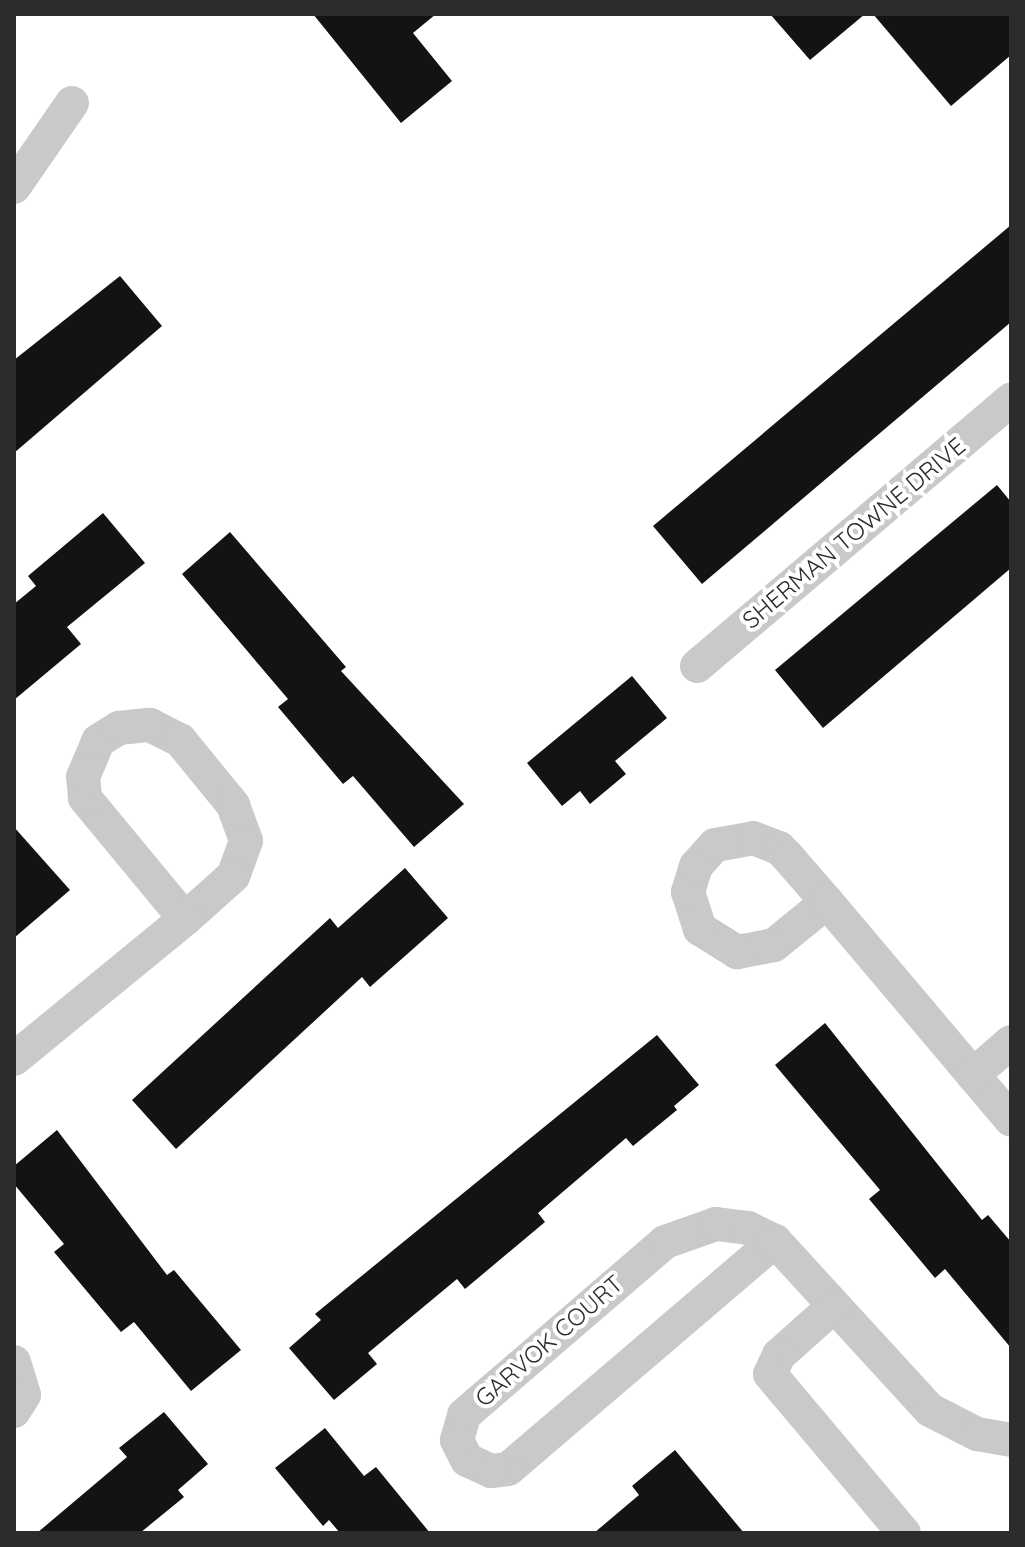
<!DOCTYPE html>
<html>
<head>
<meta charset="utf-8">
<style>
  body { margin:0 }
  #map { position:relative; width:1025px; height:1547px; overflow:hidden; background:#fff; font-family:Quicksand,sans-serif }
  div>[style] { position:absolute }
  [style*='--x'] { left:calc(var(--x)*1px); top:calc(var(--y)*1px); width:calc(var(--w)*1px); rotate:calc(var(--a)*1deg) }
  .building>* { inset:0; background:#131313 }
  .minor>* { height:34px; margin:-17px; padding:0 17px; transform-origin:17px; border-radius:17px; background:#c9c9c9 }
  span { translate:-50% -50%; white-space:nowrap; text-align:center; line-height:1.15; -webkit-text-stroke:8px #fff; paint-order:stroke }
  .street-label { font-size:24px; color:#2c2c2c }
  .frame { position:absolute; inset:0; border:16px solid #2c2c2c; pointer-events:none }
</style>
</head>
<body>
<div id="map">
  <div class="building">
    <div style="clip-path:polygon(313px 14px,436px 14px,413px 33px,452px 81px,401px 123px)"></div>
    <div style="clip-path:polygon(770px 14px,865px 14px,810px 60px)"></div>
    <div style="clip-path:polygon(873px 14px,1011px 14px,1011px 55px,951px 106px)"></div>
    <div style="clip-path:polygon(1011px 225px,1011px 322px,702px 584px,653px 526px)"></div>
    <div style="clip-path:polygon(120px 276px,162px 326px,14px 453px,14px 360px)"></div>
    <div style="clip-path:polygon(997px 485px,1011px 502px,1011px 568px,823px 728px,775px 670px)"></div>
    <div style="clip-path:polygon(103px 513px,145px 563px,67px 627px,81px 644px,14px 700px,14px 604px,36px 586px,28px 576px)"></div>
    <div style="clip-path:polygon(230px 532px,346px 667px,341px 671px,464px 804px,414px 847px,353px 776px,343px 784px,278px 707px,288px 699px,182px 574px)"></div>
    <div style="clip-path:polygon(632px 676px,667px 718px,615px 761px,626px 774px,590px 804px,580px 791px,562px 806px,527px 763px)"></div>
    <div style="clip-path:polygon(14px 827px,70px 890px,14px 938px)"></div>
    <div style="clip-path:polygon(405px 868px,448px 918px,370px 987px,362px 977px,176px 1149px,132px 1100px,330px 918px,338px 928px)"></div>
    <div style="clip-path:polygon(825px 1023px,982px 1220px,988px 1215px,1011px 1242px,1011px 1348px,945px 1269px,935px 1278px,869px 1199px,880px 1190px,775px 1065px)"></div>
    <div style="clip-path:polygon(657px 1035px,699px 1085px,674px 1106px,677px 1110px,633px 1146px,626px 1138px,538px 1213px,545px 1222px,465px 1289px,457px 1279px,368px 1353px,377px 1364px,334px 1400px,289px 1348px,321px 1320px,315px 1314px)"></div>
    <div style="clip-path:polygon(57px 1130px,167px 1275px,174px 1270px,241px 1350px,191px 1391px,134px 1322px,121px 1332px,54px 1252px,64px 1244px,14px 1184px,14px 1166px)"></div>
    <div style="clip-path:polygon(164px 1412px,208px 1464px,178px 1490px,184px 1497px,140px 1533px,37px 1533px,127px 1457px,119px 1448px)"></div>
    <div style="clip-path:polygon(325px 1428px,364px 1476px,376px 1467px,430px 1533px,340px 1533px,329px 1520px,323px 1526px,275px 1468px)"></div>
    <div style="clip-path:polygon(675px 1450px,744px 1533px,594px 1533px,639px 1495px,632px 1486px)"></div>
  </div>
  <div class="minor">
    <div style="--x:14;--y:187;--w:102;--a:-55.4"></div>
    <div style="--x:697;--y:666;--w:412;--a:-40.3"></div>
    <div style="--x:150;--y:725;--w:34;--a:27"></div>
    <div style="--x:180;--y:740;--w:84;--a:50.8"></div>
    <div style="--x:233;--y:805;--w:38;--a:70"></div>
    <div style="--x:246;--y:841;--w:37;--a:110"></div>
    <div style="--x:233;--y:876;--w:64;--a:138.1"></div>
    <div style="--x:185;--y:919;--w:157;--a:-129.6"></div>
    <div style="--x:85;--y:798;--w:21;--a:-95"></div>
    <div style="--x:83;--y:777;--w:39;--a:-67"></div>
    <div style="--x:98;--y:741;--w:25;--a:-32"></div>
    <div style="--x:119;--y:728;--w:31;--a:-6"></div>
    <div style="--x:827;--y:902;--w:68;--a:140.9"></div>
    <div style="--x:774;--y:945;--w:38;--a:169"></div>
    <div style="--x:737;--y:952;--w:44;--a:-148.1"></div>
    <div style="--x:700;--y:929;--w:39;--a:-108"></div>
    <div style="--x:688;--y:892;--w:27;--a:-73"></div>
    <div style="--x:696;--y:866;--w:28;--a:-48"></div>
    <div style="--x:715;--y:845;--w:39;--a:-10"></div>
    <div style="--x:753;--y:838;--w:28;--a:21"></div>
    <div style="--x:779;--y:848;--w:11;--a:45"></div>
    <div style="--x:787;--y:856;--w:61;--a:49"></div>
    <div style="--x:827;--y:902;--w:285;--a:49.8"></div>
    <div style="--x:14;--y:1059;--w:221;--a:-39.3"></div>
    <div style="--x:973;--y:1075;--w:50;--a:-41"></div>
    <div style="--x:775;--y:1241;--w:351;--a:139.5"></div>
    <div style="--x:508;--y:1469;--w:17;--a:173"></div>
    <div style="--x:491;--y:1471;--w:26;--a:-155"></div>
    <div style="--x:467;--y:1460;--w:22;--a:-117"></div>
    <div style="--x:457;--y:1440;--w:26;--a:-74"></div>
    <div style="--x:464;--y:1415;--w:265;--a:-40.7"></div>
    <div style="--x:665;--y:1242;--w:54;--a:-19.4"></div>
    <div style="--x:716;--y:1224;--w:32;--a:7"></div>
    <div style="--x:748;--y:1228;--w:30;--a:26"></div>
    <div style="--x:775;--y:1241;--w:229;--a:47.5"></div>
    <div style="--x:930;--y:1410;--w:53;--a:27.1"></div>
    <div style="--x:977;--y:1434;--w:35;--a:10"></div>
    <div style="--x:834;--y:1306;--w:74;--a:138.3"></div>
    <div style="--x:779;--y:1355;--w:21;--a:115"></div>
    <div style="--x:770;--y:1374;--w:208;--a:49.9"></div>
    <div style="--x:14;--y:1362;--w:34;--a:73"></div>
    <div style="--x:24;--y:1395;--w:19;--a:122"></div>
  </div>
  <div class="street-label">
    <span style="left:854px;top:533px;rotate:-40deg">SHERMAN TOWNE DRIVE</span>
    <span style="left:549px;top:1341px;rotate:-41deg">GARVOK COURT</span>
  </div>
  <div class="frame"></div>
</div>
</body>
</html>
